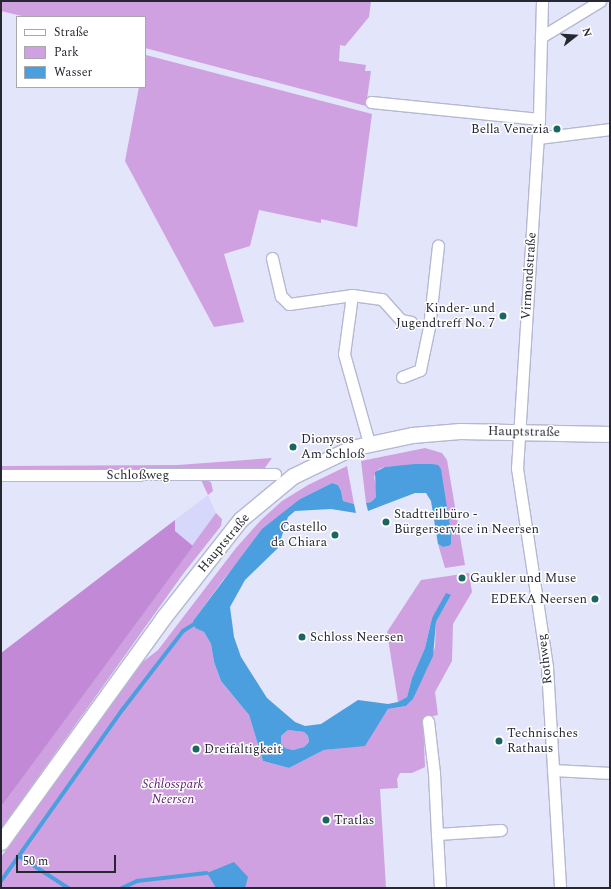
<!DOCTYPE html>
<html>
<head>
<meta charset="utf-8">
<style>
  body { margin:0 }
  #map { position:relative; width:611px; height:889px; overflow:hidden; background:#e3e5fb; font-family:Spectral,serif }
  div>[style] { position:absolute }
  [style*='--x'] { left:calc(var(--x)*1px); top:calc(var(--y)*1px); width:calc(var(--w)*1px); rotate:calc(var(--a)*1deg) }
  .built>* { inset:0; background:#d5d8fa }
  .green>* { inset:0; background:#cfa1e1 }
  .forest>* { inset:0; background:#c289d6 }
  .water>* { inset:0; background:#4b9fde }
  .stream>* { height:4px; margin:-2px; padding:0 2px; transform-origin:2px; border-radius:2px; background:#4b9fde }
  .roads { filter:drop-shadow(1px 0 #b5b8d2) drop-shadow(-1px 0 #b5b8d2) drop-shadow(0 1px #b5b8d2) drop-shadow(0 -1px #b5b8d2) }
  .street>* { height:11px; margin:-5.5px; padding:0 5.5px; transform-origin:5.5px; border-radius:5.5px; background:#fff }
  .secondary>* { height:15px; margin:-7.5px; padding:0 7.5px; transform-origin:7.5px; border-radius:7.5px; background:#fff }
  .dots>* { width:11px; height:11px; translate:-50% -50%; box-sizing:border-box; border:2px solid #fff; border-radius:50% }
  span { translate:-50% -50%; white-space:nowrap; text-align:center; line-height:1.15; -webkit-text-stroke:3px #fff; paint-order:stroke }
  .poi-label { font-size:13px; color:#262731 }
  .right { translate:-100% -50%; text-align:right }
  .left { translate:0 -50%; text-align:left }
  .street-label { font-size:13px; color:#262731 }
  .park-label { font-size:13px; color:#5c1572; font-style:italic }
  .frame { position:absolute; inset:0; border:2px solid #262731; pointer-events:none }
  .legend { position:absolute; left:16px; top:16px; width:130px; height:72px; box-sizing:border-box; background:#fff; border:1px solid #a8a9ad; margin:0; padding:5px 7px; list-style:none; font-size:12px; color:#262731 }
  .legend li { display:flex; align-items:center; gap:8px; height:20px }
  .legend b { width:20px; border:1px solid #a8a9ad }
  .north { position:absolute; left:555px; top:16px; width:40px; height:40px; -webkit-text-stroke:3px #fff; paint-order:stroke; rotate:73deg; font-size:11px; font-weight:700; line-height:16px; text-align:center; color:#262731 }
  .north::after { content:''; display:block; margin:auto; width:14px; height:18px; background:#262731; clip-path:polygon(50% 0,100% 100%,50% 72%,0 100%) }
  .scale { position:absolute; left:16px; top:855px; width:100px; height:18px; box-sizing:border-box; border:2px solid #262731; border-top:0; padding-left:5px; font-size:12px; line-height:14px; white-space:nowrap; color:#262731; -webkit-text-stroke:3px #fff; paint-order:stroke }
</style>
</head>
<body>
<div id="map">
  <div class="built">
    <div style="clip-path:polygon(208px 495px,216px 513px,193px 546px,175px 531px,175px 520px)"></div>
  </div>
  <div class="green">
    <div style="clip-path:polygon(1px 1px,371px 1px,369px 17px,345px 46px,340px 45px,339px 61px,366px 65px,365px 71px,371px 71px,366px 106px,145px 48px,145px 17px,26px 17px,1px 11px)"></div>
    <div style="clip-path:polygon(146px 55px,372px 114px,357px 227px,321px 219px,321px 223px,259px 210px,250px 246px,224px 254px,244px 322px,214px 327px,125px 161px,139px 87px,145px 87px)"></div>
    <div style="clip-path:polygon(425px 448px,442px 453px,447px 460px,465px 565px,445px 568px,438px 544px,443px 547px,449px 546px,451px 544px,451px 533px,432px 464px,385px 467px,379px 469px,374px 477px,377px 490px,376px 497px,371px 502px,366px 503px,361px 461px)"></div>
    <div style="clip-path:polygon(272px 458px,264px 469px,1px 472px,1px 466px,178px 465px)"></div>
    <div style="clip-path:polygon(347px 466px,354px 504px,343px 501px,341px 491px,338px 485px,332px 483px,300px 499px,243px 556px,223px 580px,193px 621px,195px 628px,204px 632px,211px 644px,214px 662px,221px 681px,249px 715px,263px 761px,289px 768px,324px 750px,365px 745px,388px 709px,406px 706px,413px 699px,421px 679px,427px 669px,435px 647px,436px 622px,451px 595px,432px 618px,425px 648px,412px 678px,407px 697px,398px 702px,387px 632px,421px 580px,469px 573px,472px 592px,453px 624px,452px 661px,435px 692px,438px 715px,423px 718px,425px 767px,412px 773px,400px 773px,397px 779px,398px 788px,380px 789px,386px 888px,1px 888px,1px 857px,140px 664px,158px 650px,236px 548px,261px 520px,282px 501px,308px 485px)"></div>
    <div style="clip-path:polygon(203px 479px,211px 482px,213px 491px,208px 495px,201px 480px,1px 480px)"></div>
    <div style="clip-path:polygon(216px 513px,222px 519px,221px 526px,183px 574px,1px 829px,1px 807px)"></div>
    <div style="clip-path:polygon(288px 730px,304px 732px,308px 736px,309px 742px,304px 747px,293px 750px,285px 748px,281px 743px,281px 736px)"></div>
  </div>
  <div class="forest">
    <div style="clip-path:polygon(175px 520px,175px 531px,193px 546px,1px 807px,1px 653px)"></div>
  </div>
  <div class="water">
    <div style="clip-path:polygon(415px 464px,432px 464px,438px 465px,441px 469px,451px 533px,451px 544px,449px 546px,443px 547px,438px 544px,431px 501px,426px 493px,415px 493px,368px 511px,366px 503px,371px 502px,376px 497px,375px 472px,385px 467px)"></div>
    <div style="clip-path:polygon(evenodd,332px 483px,338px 485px,341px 491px,343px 501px,354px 504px,356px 513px,331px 509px,295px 511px,288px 517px,278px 548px,245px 580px,230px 607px,234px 637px,241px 657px,267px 698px,295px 722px,305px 726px,321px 724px,358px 700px,388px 704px,398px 702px,407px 697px,412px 678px,425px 648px,432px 618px,446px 593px,451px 595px,436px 622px,433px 656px,413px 699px,406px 706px,388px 709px,365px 746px,324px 750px,289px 768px,263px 761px,249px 715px,221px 681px,214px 662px,211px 644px,204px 632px,195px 628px,193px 621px,262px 529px,300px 499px,332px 483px,288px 730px,304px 732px,308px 736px,309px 742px,304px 747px,293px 750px,285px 748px,281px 743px,281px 736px,288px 730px)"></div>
    <div style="clip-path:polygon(234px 862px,248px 877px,245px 888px,216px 888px,207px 873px)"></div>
  </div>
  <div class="stream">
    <div style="--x:19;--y:856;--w:59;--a:33.1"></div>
    <div style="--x:1;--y:881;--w:211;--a:-54.7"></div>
    <div style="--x:123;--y:709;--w:98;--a:-52.4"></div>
    <div style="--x:183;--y:631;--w:13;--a:-32"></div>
    <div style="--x:122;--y:888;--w:17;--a:-25"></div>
    <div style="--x:137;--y:881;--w:70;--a:-6.5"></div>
  </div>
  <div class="roads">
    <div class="street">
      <div style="--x:542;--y:1;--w:118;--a:91.5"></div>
      <div style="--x:539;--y:119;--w:350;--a:93.6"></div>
      <div style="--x:517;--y:468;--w:201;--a:81.4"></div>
      <div style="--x:547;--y:667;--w:221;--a:86.6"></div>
      <div style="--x:541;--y:37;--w:69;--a:-31.4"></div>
      <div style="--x:371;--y:102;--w:169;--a:5.8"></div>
      <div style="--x:538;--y:138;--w:73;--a:-7.1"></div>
      <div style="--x:272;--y:258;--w:39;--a:77"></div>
      <div style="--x:281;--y:296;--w:11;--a:45"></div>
      <div style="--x:289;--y:304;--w:64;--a:-8.1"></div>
      <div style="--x:352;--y:295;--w:60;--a:97.7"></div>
      <div style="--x:344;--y:354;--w:92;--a:74.3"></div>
      <div style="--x:352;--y:295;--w:30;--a:8"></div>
      <div style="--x:382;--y:299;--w:28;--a:48"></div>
      <div style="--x:401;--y:320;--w:10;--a:11"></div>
      <div style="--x:402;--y:377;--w:19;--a:-21"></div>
      <div style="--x:420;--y:370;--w:44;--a:-78.2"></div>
      <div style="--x:429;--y:327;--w:82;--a:-83.7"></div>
      <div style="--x:1;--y:475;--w:274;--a:-0.2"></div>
      <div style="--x:428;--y:721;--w:52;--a:83.4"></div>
      <div style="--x:434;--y:773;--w:61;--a:87.2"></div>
      <div style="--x:553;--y:770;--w:57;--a:3"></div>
      <div style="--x:440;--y:888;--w:54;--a:-93.2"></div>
      <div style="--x:437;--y:834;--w:64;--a:-3.6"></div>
    </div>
    <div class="secondary">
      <div style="--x:1;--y:842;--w:276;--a:-54.1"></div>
      <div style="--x:163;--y:618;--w:126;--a:-51.8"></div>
      <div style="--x:241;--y:519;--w:67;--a:-39.6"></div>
      <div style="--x:293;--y:476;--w:64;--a:-25.8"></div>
      <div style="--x:351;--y:448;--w:62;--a:-12"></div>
      <div style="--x:412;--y:435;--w:48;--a:-4.8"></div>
      <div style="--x:460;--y:431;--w:150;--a:1.1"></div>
    </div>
  </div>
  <div class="dots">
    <div style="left:557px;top:129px;background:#196662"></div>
    <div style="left:503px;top:316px;background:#196662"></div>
    <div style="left:293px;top:447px;background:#196662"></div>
    <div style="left:386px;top:522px;background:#196662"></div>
    <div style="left:335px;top:535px;background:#196662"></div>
    <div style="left:462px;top:578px;background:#196662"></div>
    <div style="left:595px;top:599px;background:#196662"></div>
    <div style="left:302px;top:637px;background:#196662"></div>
    <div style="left:499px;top:741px;background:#196662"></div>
    <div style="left:196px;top:749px;background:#196662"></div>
    <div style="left:326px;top:820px;background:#196662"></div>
  </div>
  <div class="poi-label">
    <span class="right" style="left:549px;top:129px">Bella Venezia</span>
    <span class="right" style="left:495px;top:316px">Kinder- und<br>Jugendtreff No. 7</span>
    <span class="left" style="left:301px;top:447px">Dionysos<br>Am Schloß</span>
    <span class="left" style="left:394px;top:522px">Stadtteilbüro -<br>Bürgerservice in Neersen</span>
    <span class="right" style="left:327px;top:535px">Castello<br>da Chiara</span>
    <span class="left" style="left:470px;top:578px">Gaukler und Muse</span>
    <span class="right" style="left:587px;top:599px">EDEKA Neersen</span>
    <span class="left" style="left:310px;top:637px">Schloss Neersen</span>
    <span class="left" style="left:507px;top:741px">Technisches<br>Rathaus</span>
    <span class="left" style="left:204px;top:749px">Dreifaltigkeit</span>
    <span class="left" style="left:334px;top:820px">Tratlas</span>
  </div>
  <div class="street-label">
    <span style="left:529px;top:276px;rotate:-86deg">Virmondstraße</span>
    <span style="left:524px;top:432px;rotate:1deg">Hauptstraße</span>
    <span style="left:138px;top:475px">Schloßweg</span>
    <span style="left:224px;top:543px;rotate:-50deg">Hauptstraße</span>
    <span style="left:545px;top:659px;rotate:-97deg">Rothweg</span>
  </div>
  <div class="park-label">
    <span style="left:173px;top:792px">Schlosspark<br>Neersen</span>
  </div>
  <div class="frame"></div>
  <ul class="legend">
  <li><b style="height:5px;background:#fff"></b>Straße</li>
  <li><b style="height:11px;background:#cfa1e1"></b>Park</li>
  <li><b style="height:11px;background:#4b9fde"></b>Wasser</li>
  </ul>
  <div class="north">N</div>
  <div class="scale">50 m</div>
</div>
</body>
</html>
